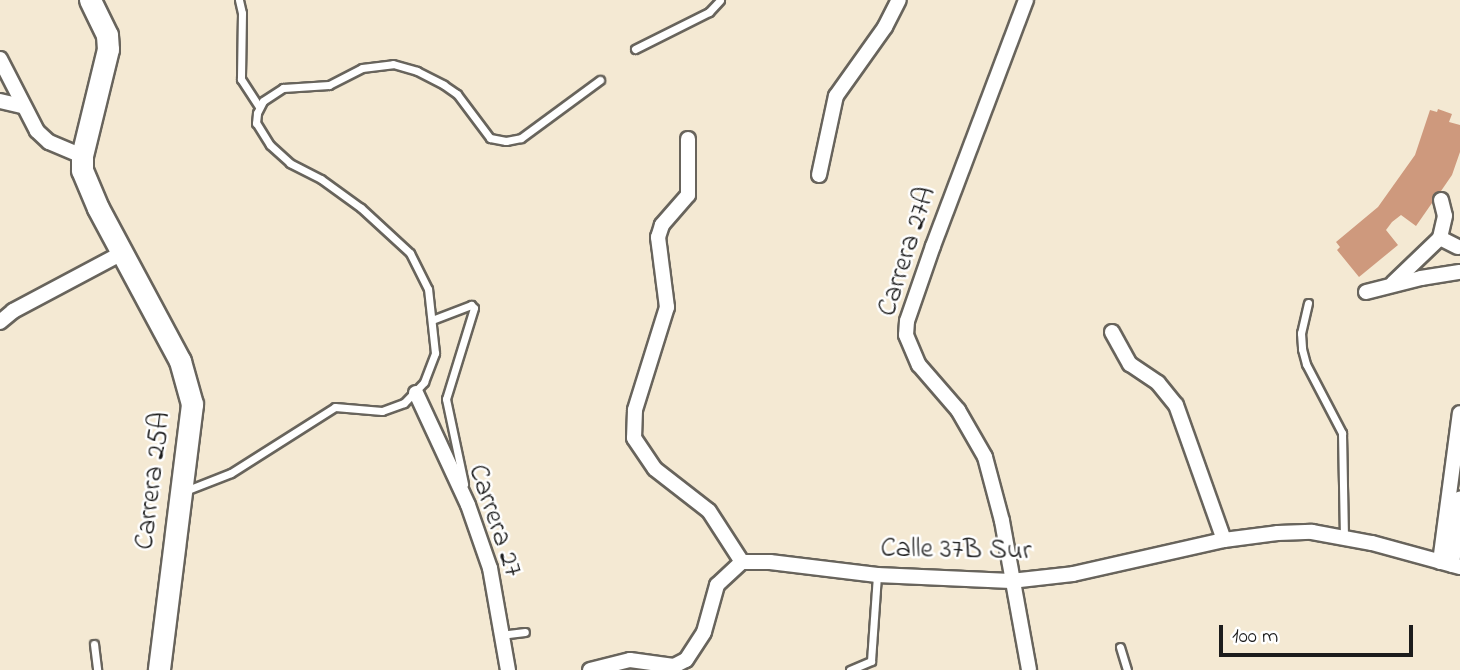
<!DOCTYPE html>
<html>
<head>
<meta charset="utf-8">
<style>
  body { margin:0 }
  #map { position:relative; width:1460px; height:670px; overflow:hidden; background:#f4e9d3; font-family:"Indie Flower",sans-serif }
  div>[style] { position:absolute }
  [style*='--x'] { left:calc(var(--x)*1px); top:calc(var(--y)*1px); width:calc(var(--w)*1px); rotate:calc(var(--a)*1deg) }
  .building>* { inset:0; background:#ce997d }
  .roads { filter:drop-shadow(2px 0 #68645c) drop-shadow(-2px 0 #68645c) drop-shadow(0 2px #68645c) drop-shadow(0 -2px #68645c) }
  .lane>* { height:7px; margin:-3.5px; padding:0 3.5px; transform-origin:3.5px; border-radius:3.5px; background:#fff }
  .street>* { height:14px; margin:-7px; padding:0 7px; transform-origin:7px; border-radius:7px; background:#fff }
  .secondary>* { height:21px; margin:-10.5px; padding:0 10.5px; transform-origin:10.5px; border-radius:10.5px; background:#fff }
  span { translate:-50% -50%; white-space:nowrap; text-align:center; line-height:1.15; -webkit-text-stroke:5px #fff; paint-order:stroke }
  .street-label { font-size:28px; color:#1c1c1c }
  .scale { position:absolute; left:1219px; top:625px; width:194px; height:32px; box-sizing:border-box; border:4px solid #1c1c1c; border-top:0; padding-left:9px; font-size:21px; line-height:24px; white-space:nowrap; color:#1c1c1c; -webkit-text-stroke:5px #fff; paint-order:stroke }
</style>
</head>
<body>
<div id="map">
  <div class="building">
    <div style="clip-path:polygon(1438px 109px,1452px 114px,1449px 122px,1460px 125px,1460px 152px,1452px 175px,1441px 191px,1434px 194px,1432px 203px,1416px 226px,1401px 215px,1392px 222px,1386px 230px,1398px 245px,1359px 277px,1337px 250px,1340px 247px,1336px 242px,1378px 207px,1415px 155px,1430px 110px,1437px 112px)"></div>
  </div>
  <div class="roads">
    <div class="lane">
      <div style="--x:239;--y:0;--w:13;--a:77"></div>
      <div style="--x:242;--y:13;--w:66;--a:90.9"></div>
      <div style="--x:241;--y:79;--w:33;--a:57"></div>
      <div style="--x:635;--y:49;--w:83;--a:-26.6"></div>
      <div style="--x:709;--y:12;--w:16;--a:-47"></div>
      <div style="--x:1308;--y:303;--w:31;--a:103"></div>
      <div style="--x:1301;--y:333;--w:16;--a:86"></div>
      <div style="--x:1302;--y:349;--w:16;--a:75"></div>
      <div style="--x:1306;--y:364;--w:78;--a:62.4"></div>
      <div style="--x:1342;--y:433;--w:103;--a:88.9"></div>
      <div style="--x:432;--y:320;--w:42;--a:-21"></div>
      <div style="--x:471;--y:305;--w:4;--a:45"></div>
      <div style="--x:474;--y:308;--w:95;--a:107.1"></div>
      <div style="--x:446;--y:399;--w:87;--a:78"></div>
      <div style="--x:185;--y:491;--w:49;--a:-21.4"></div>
      <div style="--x:231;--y:473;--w:123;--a:-32.4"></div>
      <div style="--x:335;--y:407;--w:47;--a:4.9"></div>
      <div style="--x:382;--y:411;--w:23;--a:-20"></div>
      <div style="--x:404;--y:403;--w:29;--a:-46"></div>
      <div style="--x:424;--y:382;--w:31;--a:-69"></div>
      <div style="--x:435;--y:353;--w:64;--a:-96.2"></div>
      <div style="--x:428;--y:289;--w:40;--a:-116.6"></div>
      <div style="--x:410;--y:253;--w:67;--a:-137.4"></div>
      <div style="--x:361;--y:208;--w:49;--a:-144.1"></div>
      <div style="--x:321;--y:179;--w:35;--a:-153"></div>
      <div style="--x:290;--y:163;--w:27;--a:-138"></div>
      <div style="--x:270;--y:145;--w:26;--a:-122"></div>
      <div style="--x:256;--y:123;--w:10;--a:-84"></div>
      <div style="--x:257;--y:113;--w:13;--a:-63"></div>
      <div style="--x:263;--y:101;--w:24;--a:-33"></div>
      <div style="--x:283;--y:88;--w:46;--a:-3.7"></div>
      <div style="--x:329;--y:85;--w:37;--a:-27"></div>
      <div style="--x:362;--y:68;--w:31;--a:-7"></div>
      <div style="--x:393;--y:64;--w:25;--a:16"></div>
      <div style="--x:417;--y:71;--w:30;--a:27"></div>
      <div style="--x:444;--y:85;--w:16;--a:35"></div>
      <div style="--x:457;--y:94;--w:55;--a:53.1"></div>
      <div style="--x:490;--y:138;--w:16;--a:11"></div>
      <div style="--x:506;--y:141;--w:15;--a:-11"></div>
      <div style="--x:521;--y:138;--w:98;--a:-36.3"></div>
      <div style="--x:500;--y:635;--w:25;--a:-7"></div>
      <div style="--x:94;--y:644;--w:26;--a:83"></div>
      <div style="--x:1120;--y:647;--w:24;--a:73"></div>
      <div style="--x:850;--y:670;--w:23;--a:-23"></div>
      <div style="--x:871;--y:661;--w:86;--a:-86"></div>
    </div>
    <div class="street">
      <div style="--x:1026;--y:0;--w:263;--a:110.7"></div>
      <div style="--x:933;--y:246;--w:79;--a:109.1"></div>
      <div style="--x:907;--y:321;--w:14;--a:94"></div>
      <div style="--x:906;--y:335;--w:33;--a:67"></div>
      <div style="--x:919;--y:365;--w:60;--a:49.1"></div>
      <div style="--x:958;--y:410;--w:54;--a:60.1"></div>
      <div style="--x:985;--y:457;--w:66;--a:75.1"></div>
      <div style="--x:1002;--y:521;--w:151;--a:79.7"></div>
      <div style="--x:0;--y:59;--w:81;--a:62.8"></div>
      <div style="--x:37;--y:131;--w:16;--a:43"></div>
      <div style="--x:49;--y:142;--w:36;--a:23"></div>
      <div style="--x:0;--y:101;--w:22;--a:13"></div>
      <div style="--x:688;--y:139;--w:56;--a:90"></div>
      <div style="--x:688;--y:195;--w:40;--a:131"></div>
      <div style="--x:662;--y:225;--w:13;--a:108"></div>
      <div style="--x:658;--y:237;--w:71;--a:82.7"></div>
      <div style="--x:667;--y:307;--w:108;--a:107.3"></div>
      <div style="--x:635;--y:410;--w:28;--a:92"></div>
      <div style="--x:634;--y:438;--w:37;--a:56"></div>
      <div style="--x:655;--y:469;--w:68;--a:37.9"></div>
      <div style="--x:709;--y:511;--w:61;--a:57.1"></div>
      <div style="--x:819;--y:175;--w:81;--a:-77.9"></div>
      <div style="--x:836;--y:96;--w:85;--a:-54.6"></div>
      <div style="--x:885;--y:27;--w:30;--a:-63"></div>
      <div style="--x:1441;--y:200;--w:16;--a:76"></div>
      <div style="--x:1445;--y:216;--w:23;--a:103"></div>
      <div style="--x:1440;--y:238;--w:20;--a:27"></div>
      <div style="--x:1393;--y:283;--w:65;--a:-43.8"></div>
      <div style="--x:1366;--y:292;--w:57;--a:-14.3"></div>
      <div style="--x:1421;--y:278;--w:39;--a:-9"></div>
      <div style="--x:0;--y:322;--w:17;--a:-40"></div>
      <div style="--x:13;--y:311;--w:123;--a:-28"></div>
      <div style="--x:1112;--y:332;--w:37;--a:61"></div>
      <div style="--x:1130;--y:364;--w:34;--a:34"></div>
      <div style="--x:1158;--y:383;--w:28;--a:51"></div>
      <div style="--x:1176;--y:405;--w:143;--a:70.4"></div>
      <div style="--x:416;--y:393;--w:123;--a:65.1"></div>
      <div style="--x:468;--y:505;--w:67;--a:70.8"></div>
      <div style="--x:490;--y:568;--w:104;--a:80"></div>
      <div style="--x:1440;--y:562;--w:150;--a:-82.4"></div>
      <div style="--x:1452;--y:565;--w:67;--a:-83.2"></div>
      <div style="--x:590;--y:670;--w:41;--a:-14"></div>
      <div style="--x:630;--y:660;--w:44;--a:7.8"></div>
      <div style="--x:674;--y:666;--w:13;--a:-27"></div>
      <div style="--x:686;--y:660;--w:33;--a:-57"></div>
      <div style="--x:704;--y:632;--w:49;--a:-74.5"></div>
      <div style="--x:717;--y:585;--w:34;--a:-43"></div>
      <div style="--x:742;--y:562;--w:28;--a:0"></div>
      <div style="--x:770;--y:562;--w:108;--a:6.9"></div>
      <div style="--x:877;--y:575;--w:134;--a:2.6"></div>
      <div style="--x:1011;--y:581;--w:62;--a:-6.4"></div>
      <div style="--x:1073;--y:574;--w:155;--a:-12.7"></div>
      <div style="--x:1224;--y:540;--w:54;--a:-7.4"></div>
      <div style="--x:1278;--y:533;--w:34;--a:-2"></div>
      <div style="--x:1312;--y:532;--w:61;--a:10.4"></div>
      <div style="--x:1372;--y:543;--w:91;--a:15.3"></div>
    </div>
    <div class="secondary">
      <div style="--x:90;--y:0;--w:39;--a:64"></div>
      <div style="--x:107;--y:35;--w:14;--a:86"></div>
      <div style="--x:108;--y:49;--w:110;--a:103.7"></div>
      <div style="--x:82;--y:156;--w:14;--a:90"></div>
      <div style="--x:82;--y:170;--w:41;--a:67.2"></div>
      <div style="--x:98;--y:208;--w:174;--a:61.8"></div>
      <div style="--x:180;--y:361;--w:45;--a:74.4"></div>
      <div style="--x:192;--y:404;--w:268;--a:97.1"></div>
    </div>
  </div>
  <div class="street-label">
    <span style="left:908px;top:252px;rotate:-72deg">Carrera 27A</span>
    <span style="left:154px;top:481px;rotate:-83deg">Carrera 25A</span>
    <span style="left:494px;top:521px;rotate:71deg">Carrera 27</span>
    <span style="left:956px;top:551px;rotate:1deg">Calle 37B Sur</span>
  </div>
  <div class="scale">100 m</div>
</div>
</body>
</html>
